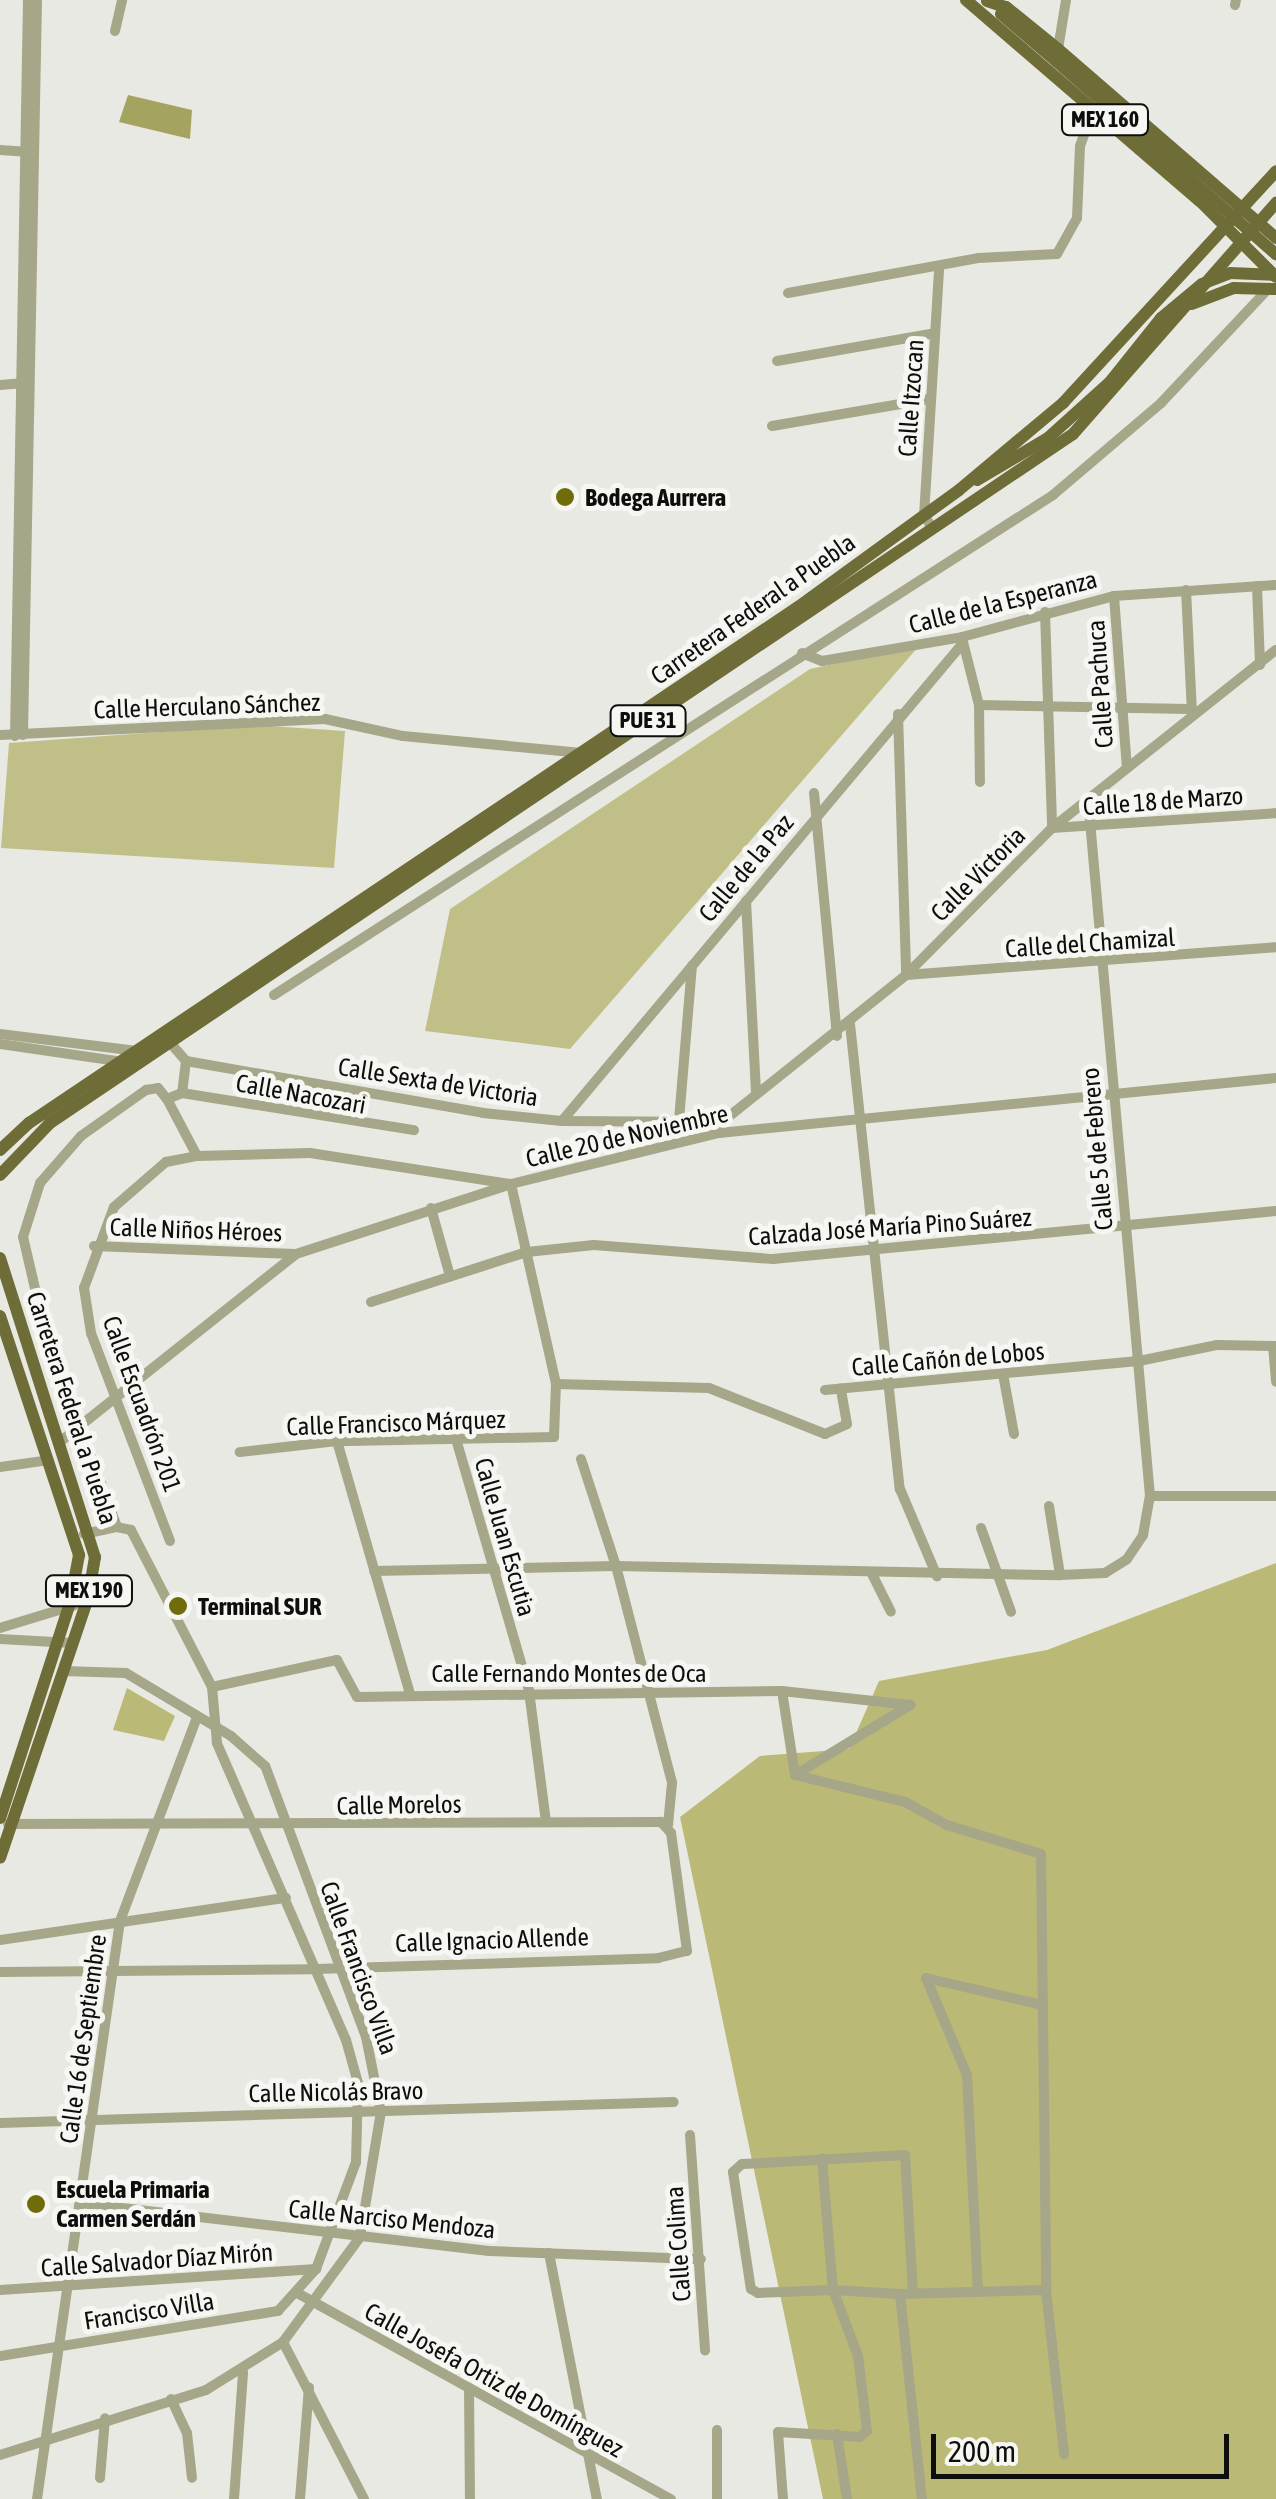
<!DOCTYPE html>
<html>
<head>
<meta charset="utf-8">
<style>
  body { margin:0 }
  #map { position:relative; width:1276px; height:2499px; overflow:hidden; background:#e9e9e4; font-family:"Asap Condensed",sans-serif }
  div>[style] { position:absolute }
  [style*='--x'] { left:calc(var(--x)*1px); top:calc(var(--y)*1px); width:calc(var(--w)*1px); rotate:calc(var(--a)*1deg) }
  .green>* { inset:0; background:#c1bf88 }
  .forest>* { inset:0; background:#bbb976 }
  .water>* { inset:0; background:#a5a360 }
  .minor>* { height:10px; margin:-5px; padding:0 5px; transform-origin:5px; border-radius:5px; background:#a6a689 }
  .major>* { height:12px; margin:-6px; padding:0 6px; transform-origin:6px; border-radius:6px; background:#6f6d37 }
  .major-bridge>* { height:12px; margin:-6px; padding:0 6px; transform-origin:6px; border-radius:6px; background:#6f6d37 }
  .dots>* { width:28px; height:28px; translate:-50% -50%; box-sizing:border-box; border:5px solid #f6f6f2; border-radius:50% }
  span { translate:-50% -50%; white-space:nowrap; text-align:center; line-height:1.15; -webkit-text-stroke:10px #f6f6f2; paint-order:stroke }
  .shield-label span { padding:2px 8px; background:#f6f6f2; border:2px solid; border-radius:8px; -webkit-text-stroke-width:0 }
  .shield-label { font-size:22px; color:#0e0e0c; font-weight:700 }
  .street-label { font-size:25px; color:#0e0e0c }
  .poi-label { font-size:25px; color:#0e0e0c; font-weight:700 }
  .left { translate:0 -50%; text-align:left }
  .scale { position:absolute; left:931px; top:2434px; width:298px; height:45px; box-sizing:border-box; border:5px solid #0e0e0c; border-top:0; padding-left:12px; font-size:30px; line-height:35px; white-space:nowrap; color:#0e0e0c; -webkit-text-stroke:8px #f6f6f2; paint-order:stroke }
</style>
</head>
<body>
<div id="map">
  <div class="green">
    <div style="clip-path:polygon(919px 646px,570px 1049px,425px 1031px,450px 909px,810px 669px)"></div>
    <div style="clip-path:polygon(255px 725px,345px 731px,334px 868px,1px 848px,9px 743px)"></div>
  </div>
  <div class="forest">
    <div style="clip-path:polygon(1276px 1563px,1276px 2499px,823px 2499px,680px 1817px,760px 1756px,849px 1749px,879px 1681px,1047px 1650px)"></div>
    <div style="clip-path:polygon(127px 1688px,175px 1716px,164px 1741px,113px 1730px)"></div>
  </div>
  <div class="water">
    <div style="clip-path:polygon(128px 95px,192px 110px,190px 139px,119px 122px)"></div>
  </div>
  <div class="minor">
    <div style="--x:1235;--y:5;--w:5;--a:-79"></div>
    <div style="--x:115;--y:31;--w:32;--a:-77"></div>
    <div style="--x:1058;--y:49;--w:50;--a:-80.7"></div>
    <div style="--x:0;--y:150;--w:29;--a:4"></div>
    <div style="--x:788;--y:293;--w:193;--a:-10.4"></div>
    <div style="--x:978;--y:258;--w:79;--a:-2.9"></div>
    <div style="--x:1057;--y:254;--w:41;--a:-60.9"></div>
    <div style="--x:1077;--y:218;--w:72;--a:-87.6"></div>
    <div style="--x:1080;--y:146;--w:38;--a:-70"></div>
    <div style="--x:777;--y:361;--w:160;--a:-10"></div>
    <div style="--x:0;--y:385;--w:24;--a:-5"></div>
    <div style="--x:772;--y:426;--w:160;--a:-9.7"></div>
    <div style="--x:932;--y:527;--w:14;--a:-126"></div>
    <div style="--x:924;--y:516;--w:247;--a:-86.5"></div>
    <div style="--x:1257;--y:586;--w:79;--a:87.8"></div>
    <div style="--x:1186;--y:590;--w:123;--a:87.2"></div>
    <div style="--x:1114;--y:596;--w:172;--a:85.7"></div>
    <div style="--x:1045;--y:612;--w:216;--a:88.1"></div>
    <div style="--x:1052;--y:828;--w:225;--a:-3.8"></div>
    <div style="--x:962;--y:638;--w:69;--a:75.8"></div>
    <div style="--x:979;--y:705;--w:209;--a:1.1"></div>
    <div style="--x:802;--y:653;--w:22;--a:22"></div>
    <div style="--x:822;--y:661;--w:142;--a:-9.7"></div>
    <div style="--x:962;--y:637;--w:157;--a:-15.1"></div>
    <div style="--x:1114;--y:596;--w:162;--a:-3.9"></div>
    <div style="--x:979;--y:705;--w:77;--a:89.3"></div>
    <div style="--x:898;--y:714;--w:261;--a:88.2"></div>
    <div style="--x:906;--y:975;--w:371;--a:-4.3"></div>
    <div style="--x:0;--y:735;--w:325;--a:-2.8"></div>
    <div style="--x:325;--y:719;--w:80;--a:12.3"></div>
    <div style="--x:403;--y:736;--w:180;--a:5.4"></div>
    <div style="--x:23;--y:735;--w:735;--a:-88.91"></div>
    <div style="--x:15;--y:736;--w:736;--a:-88.99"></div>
    <div style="--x:814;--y:793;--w:244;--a:84.6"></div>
    <div style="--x:746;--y:901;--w:194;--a:87"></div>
    <div style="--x:274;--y:995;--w:926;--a:-32.69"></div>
    <div style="--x:1053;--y:495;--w:142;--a:-40.4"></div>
    <div style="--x:1161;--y:403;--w:158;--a:-46.8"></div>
    <div style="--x:850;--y:1024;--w:468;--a:83.9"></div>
    <div style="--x:900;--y:1489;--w:95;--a:67"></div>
    <div style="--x:0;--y:1034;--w:138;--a:7.1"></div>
    <div style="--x:166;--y:1038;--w:30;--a:49"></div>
    <div style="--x:186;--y:1061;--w:302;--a:9.9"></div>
    <div style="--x:483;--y:1113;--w:79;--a:5.8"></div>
    <div style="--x:562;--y:1121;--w:160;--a:0.4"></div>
    <div style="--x:0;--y:1044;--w:124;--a:8.3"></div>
    <div style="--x:186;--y:1061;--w:32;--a:97"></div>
    <div style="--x:182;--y:1093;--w:16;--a:158"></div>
    <div style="--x:167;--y:1099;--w:64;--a:62.2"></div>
    <div style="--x:182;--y:1093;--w:235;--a:9.1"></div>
    <div style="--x:679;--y:1120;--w:155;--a:-85.2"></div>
    <div style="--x:562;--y:1121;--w:624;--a:-50.01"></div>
    <div style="--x:719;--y:1133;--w:11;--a:-75"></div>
    <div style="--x:722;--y:1122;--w:236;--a:-38.6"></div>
    <div style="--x:906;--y:975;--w:207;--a:-45.2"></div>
    <div style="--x:1052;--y:828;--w:286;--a:-38.5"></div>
    <div style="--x:431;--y:1208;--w:71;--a:74.4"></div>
    <div style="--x:94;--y:1246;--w:201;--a:2.3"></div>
    <div style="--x:371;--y:1302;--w:164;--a:-17.8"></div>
    <div style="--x:527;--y:1252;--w:67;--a:-6"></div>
    <div style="--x:594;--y:1245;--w:180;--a:4.5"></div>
    <div style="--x:773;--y:1259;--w:505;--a:-5.45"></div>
    <div style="--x:1273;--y:1346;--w:36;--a:85"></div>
    <div style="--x:1003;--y:1374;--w:61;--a:79.6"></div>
    <div style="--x:556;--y:1384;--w:153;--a:1.5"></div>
    <div style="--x:709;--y:1388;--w:125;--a:21.6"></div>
    <div style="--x:825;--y:1434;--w:24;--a:-24"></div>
    <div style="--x:847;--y:1424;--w:36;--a:-100"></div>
    <div style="--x:825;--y:1390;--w:315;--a:-5.3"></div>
    <div style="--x:1139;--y:1361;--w:80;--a:-11.6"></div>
    <div style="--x:1217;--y:1345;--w:59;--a:1"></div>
    <div style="--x:456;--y:1439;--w:262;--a:73.8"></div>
    <div style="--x:529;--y:1691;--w:132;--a:82.6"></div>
    <div style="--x:61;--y:1441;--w:300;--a:-38.5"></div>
    <div style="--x:296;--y:1254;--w:226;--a:-18"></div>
    <div style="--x:511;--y:1184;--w:214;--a:-13.8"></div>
    <div style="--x:719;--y:1133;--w:560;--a:-5.64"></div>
    <div style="--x:337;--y:1441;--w:263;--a:73.9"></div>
    <div style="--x:581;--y:1459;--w:113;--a:71.9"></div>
    <div style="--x:616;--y:1566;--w:224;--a:75.5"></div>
    <div style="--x:672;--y:1783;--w:42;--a:95.4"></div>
    <div style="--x:0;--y:1467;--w:49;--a:-8.1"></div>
    <div style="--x:1150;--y:1496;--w:126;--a:0"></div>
    <div style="--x:1049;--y:1506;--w:70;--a:80.9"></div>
    <div style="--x:981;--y:1528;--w:89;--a:70.3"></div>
    <div style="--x:84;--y:1534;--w:34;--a:-12"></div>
    <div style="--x:170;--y:1541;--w:222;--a:-110.8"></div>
    <div style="--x:91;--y:1333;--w:46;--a:-98.8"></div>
    <div style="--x:84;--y:1288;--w:86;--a:-69.7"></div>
    <div style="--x:114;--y:1207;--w:69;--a:-40.9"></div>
    <div style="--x:166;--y:1162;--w:32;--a:-11"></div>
    <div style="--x:197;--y:1156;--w:113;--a:-1.5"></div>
    <div style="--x:310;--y:1153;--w:203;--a:8.8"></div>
    <div style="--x:511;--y:1184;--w:205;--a:77.3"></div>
    <div style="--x:556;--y:1384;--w:53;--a:92.2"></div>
    <div style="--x:554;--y:1437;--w:217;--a:178.9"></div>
    <div style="--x:337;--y:1441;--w:98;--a:173.5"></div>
    <div style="--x:374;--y:1571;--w:242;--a:-1.2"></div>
    <div style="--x:616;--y:1566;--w:444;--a:1.2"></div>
    <div style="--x:1060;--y:1575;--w:45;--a:-2.5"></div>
    <div style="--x:1105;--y:1573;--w:26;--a:-32"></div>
    <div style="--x:1127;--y:1559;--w:29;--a:-56"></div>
    <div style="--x:1143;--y:1535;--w:40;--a:-80"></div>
    <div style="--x:1150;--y:1496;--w:700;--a:-95.08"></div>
    <div style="--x:872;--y:1574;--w:42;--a:63.4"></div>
    <div style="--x:0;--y:1628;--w:78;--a:-17"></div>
    <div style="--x:0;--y:1639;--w:72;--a:3.2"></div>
    <div style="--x:212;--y:1687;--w:128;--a:-12.2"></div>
    <div style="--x:337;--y:1660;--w:42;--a:61.6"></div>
    <div style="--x:357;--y:1697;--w:425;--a:-0.8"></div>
    <div style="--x:782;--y:1691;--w:129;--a:6.2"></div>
    <div style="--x:782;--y:1691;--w:85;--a:81.2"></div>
    <div style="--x:795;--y:1775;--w:113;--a:13.8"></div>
    <div style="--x:905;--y:1802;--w:48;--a:28.7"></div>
    <div style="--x:947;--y:1825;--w:98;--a:17.1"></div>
    <div style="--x:1041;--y:1854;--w:436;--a:89.3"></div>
    <div style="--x:1046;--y:2290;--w:165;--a:83.7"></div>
    <div style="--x:795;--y:1775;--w:135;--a:-31.3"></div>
    <div style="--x:0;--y:1940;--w:289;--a:-8.4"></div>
    <div style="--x:0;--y:1972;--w:316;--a:-0.5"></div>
    <div style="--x:316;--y:1969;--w:342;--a:-1.8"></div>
    <div style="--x:658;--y:1958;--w:30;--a:-14"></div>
    <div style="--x:687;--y:1951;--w:119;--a:-97.7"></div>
    <div style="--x:671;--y:1833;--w:15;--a:-132"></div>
    <div style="--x:661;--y:1822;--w:653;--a:179.82"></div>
    <div style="--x:0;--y:2123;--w:674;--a:-1.78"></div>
    <div style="--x:690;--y:2135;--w:216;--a:86"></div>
    <div style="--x:80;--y:2203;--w:412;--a:6.7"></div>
    <div style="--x:489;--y:2251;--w:212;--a:2.2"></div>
    <div style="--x:549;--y:2253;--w:251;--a:79"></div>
    <div style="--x:0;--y:2290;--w:317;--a:-3.8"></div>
    <div style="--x:978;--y:2292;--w:217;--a:-92.9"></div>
    <div style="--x:967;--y:2075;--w:105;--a:-112.9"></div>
    <div style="--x:926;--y:1978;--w:119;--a:13.1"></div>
    <div style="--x:913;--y:2293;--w:138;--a:-93.3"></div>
    <div style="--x:905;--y:2155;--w:163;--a:176.8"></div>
    <div style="--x:742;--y:2164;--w:12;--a:138"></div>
    <div style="--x:733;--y:2172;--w:118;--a:81.3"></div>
    <div style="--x:751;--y:2289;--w:8;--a:30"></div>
    <div style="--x:758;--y:2293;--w:75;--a:-2.3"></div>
    <div style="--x:833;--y:2290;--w:67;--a:3.4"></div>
    <div style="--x:900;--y:2294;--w:146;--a:-1.6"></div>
    <div style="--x:299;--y:2294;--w:425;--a:28.9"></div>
    <div style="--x:900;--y:2294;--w:206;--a:83.9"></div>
    <div style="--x:283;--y:2342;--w:177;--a:62.7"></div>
    <div style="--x:0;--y:2356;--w:282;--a:-9.2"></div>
    <div style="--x:278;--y:2311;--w:57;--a:-47.9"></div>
    <div style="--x:316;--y:2269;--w:114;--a:-69.5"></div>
    <div style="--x:356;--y:2162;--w:79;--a:-88.5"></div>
    <div style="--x:358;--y:2083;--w:45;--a:-105.6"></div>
    <div style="--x:346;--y:2040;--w:324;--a:-113.5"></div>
    <div style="--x:217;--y:1743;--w:56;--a:-95.1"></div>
    <div style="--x:212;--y:1687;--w:177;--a:-117.3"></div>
    <div style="--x:131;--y:1530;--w:14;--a:-168"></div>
    <div style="--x:117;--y:1527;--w:213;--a:-110.1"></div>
    <div style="--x:44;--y:1327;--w:92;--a:-103.1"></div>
    <div style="--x:23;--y:1237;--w:57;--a:-72.5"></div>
    <div style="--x:40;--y:1183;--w:62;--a:-48.9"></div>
    <div style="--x:81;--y:1136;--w:80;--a:-35.3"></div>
    <div style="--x:146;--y:1090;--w:12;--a:-9"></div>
    <div style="--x:158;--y:1088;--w:14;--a:51"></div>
    <div style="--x:469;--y:2388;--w:111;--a:89.5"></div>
    <div style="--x:171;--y:2399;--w:38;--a:65"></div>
    <div style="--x:187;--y:2433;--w:45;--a:83.7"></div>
    <div style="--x:717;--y:2430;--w:69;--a:90"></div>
    <div style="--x:837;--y:2434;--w:66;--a:81.3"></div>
    <div style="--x:0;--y:2455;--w:216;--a:-17.5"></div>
    <div style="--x:206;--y:2390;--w:91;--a:-31.9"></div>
    <div style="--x:283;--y:2342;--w:130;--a:-53.7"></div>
    <div style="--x:360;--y:2237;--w:127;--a:-80.5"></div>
    <div style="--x:381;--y:2112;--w:76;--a:-101.3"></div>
    <div style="--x:366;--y:2037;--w:289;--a:-110.4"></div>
    <div style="--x:265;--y:1766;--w:45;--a:-138.6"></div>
    <div style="--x:231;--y:1736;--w:122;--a:-149"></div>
    <div style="--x:126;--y:1673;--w:63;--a:-178.2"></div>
    <div style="--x:100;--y:2478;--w:60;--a:-85.2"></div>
    <div style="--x:37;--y:2499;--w:584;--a:-81.83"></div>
    <div style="--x:120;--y:1921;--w:218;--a:-69.3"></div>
    <div style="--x:234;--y:2499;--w:127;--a:-85.9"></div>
    <div style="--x:300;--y:2499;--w:112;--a:-85.4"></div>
    <div style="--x:783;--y:2499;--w:67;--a:-94.3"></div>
    <div style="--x:778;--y:2432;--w:82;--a:3.5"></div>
    <div style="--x:860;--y:2437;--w:9;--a:-41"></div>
    <div style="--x:867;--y:2431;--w:76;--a:-96.8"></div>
    <div style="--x:858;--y:2356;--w:71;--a:-110.7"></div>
    <div style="--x:833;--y:2290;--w:132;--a:-94.8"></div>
  </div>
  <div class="major">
    <div style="--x:966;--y:0;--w:308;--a:40.7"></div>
    <div style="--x:1200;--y:201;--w:107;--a:45"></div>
    <div style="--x:987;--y:1;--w:20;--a:18"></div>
    <div style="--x:1006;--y:7;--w:67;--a:38.9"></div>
    <div style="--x:1058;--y:49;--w:289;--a:40.9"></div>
    <div style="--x:1001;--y:14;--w:72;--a:40.5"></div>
    <div style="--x:1192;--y:304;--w:45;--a:-20.9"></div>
    <div style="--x:1234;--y:288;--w:42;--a:1.4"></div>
    <div style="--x:977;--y:480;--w:82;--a:-30.6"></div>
    <div style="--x:1048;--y:438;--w:84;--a:-42.1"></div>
    <div style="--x:1110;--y:382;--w:82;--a:-51.4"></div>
    <div style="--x:0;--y:1150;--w:40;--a:-43"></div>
    <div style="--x:29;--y:1123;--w:926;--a:-33.86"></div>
    <div style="--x:798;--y:607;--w:199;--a:-36"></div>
    <div style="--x:959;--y:490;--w:136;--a:-39.9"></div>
    <div style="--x:1063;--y:403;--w:315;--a:-47.4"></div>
    <div style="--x:0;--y:1175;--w:72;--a:-46.1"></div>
    <div style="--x:50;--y:1123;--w:1233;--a:-33.96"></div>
    <div style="--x:1073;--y:434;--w:308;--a:-48.7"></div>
    <div style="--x:0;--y:1258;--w:314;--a:72.4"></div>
    <div style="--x:95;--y:1557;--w:42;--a:99.7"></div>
    <div style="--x:88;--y:1598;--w:274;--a:108.7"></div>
    <div style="--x:0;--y:1316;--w:252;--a:71.7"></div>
    <div style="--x:79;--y:1555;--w:49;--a:100.6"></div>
    <div style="--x:70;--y:1603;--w:226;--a:108"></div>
  </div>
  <div class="major-bridge">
    <div style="--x:1056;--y:61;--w:293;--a:41.3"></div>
    <div style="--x:1161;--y:318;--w:53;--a:-39.7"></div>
    <div style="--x:1202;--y:284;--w:30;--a:-21"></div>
    <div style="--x:1230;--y:273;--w:46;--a:2.5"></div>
  </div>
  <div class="dots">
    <div style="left:565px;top:497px;background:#706c09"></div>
    <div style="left:178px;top:1606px;background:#706c09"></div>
    <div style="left:36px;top:2204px;background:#706c09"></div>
  </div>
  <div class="shield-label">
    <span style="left:1105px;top:120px">MEX 160</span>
    <span style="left:648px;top:721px">PUE 31</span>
    <span style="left:89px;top:1591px">MEX 190</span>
  </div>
  <div class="street-label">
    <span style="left:911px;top:398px;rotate:-86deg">Calle Itzocan</span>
    <span style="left:1003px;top:602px;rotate:-14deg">Calle de la Esperanza</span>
    <span style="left:753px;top:609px;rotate:-35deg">Carretera Federal a Puebla</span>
    <span style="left:1100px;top:684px;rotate:-94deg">Calle Pachuca</span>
    <span style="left:207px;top:706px;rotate:-2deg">Calle Herculano Sánchez</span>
    <span style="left:1163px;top:801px;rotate:-4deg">Calle 18 de Marzo</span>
    <span style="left:746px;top:868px;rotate:-50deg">Calle de la Paz</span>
    <span style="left:978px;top:874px;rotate:-45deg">Calle Victoria</span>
    <span style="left:1090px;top:943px;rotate:-4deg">Calle del Chamizal</span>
    <span style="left:438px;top:1082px;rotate:9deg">Calle Sexta de Victoria</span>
    <span style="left:301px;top:1094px;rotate:10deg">Calle Nacozari</span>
    <span style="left:627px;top:1136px;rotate:-13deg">Calle 20 de Noviembre</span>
    <span style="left:1097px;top:1149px;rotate:-95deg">Calle 5 de Febrero</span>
    <span style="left:890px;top:1227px;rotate:-4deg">Calzada José María Pino Suárez</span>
    <span style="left:196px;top:1230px;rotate:2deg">Calle Niños Héroes</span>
    <span style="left:948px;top:1359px;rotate:-5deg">Calle Cañón de Lobos</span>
    <span style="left:142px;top:1404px;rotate:70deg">Calle Escuadrón 201</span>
    <span style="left:72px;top:1408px;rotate:72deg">Carretera Federal a Puebla</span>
    <span style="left:396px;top:1423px;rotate:-2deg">Calle Francisco Márquez</span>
    <span style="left:505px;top:1537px;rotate:74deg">Calle Juan Escutia</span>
    <span style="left:569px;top:1673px">Calle Fernando Montes de Oca</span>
    <span style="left:399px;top:1805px;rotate:-1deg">Calle Morelos</span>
    <span style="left:492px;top:1940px;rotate:-2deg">Calle Ignacio Allende</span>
    <span style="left:359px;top:1968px;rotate:70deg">Calle Francisco Villa</span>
    <span style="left:83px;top:2039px;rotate:-82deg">Calle 16 de Septiembre</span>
    <span style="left:336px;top:2092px;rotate:-1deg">Calle Nicolás Bravo</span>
    <span style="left:392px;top:2219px;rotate:6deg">Calle Narciso Mendoza</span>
    <span style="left:678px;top:2244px;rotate:-94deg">Calle Colima</span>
    <span style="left:157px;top:2260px;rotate:-4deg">Calle Salvador Díaz Mirón</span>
    <span style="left:149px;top:2311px;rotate:-9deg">Francisco Villa</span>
    <span style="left:494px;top:2380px;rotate:29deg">Calle Josefa Ortiz de Domínguez</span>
  </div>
  <div class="poi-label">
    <span class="left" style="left:585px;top:497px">Bodega Aurrera</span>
    <span class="left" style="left:198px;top:1606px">Terminal SUR</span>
    <span class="left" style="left:56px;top:2204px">Escuela Primaria<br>Carmen Serdán</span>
  </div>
  <div class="scale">200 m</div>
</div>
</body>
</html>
